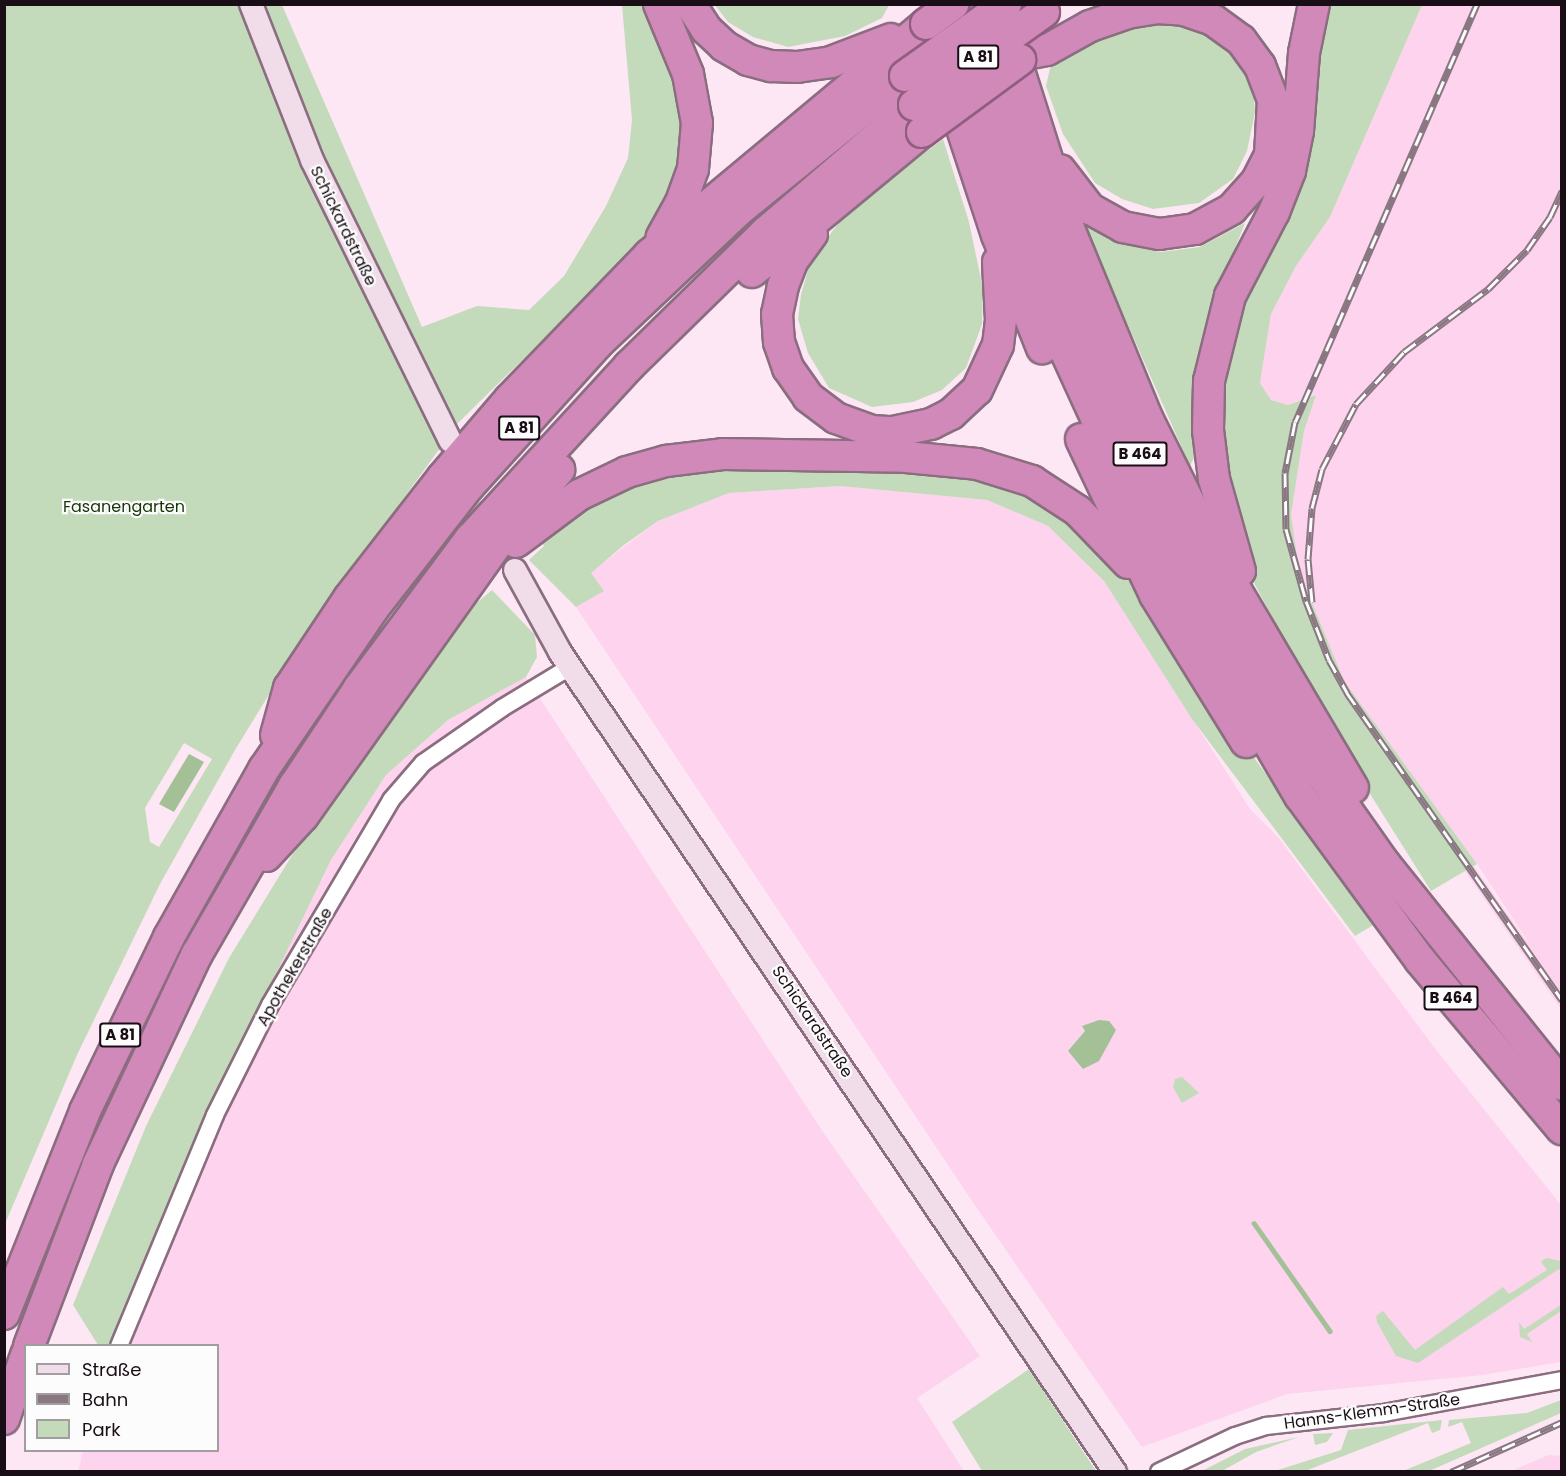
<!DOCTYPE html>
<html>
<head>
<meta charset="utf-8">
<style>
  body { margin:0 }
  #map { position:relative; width:1566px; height:1476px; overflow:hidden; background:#fde7f4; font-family:Poppins,sans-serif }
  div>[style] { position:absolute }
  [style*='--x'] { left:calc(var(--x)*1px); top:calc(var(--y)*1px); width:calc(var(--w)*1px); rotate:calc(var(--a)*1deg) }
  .built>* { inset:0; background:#fdd3ee }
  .green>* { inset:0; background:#c4dbbb }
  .water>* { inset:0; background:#a3c097 }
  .stream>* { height:4.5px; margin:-2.25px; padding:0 2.25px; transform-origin:2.25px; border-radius:2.25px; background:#a3c097 }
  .secondary-tunnel>* { height:22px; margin-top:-11px; transform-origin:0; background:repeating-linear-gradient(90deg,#dbc6d3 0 22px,transparent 0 33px) }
  .roads { filter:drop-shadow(2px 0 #8b6d80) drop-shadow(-2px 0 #8b6d80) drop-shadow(0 2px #8b6d80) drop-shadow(0 -2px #8b6d80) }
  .street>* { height:16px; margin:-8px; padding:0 8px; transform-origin:8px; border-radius:8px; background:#fff }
  .secondary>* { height:22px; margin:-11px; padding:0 11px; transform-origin:11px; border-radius:11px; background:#f1dcea }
  .highway>* { height:30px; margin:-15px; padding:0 15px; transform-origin:15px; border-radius:15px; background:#d089b8 }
  .rail>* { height:7px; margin-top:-3.5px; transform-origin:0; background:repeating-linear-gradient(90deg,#fcfcfc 0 14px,#897882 0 28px); box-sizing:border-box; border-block:2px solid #897882 }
  .bridges { filter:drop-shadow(2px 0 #905e7f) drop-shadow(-2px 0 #905e7f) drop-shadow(0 2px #905e7f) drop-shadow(0 -2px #905e7f) }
  .highway-bridge>* { height:30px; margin:-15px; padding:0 15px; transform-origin:15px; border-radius:15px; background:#d089b8 }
  span { translate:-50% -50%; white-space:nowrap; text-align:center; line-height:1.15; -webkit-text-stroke:4.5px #fcfcfc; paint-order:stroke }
  .shield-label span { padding:2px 4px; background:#fcfcfc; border:2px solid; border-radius:4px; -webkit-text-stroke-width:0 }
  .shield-label { font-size:15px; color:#1a0e16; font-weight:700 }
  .street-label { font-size:16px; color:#1a0e16 }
  .park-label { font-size:16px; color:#173308 }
  .frame { position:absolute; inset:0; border:6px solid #1a0e16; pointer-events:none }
  .legend { position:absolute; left:24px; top:1344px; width:195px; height:108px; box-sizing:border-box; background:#fcfcfc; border:2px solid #a29da0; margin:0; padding:8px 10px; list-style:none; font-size:18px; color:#1a0e16 }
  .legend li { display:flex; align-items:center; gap:12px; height:30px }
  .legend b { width:30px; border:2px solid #a29da0 }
</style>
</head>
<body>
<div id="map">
  <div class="built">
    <div style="clip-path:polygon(evenodd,1422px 5px,1561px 5px,1561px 1009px,1337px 688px,1285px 545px,1294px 448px,1289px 517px,1297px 566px,1305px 589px,1295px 552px,1291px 515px,1304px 431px,1315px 395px,1288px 405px,1271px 400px,1260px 383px,1271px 314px,1296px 266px,1330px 217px,1422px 5px,1344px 683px,1477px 864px,1527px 940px,1526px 940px,1344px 683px)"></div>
    <div style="clip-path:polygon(840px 486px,987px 500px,1048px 526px,1104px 581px,1250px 809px,1278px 837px,1433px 1046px,1561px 1205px,1561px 1362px,1483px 1375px,1287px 1394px,1142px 1447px,974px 1204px,576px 607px,603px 591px,590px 573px,658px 521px,729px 493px)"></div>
    <div style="clip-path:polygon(526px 677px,823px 1132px,980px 1356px,917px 1398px,964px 1471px,78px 1472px,83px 1451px,218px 1450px,218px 1346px,113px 1345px,240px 1048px,331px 860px,386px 775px,448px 720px)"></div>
    <div style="clip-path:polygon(1548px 1455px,1561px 1456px,1561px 1471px,1512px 1471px)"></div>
  </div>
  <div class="green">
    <div style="clip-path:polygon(evenodd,4px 5px,243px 5px,310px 169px,440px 448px,311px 626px,235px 750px,160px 884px,77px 1055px,5px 1224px,4px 5px,184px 743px,212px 759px,159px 847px,150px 842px,145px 808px,184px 743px)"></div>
    <div style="clip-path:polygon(265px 5px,282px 5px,422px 327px,477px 306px,529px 310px,564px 276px,606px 206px,628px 158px,632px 120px,622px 5px,650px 5px,675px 61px,689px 150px,653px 232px,457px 424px,352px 218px,293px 80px)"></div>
    <div style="clip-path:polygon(715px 5px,889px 5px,882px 18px,845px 36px,788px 47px,753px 37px,728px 22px)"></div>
    <div style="clip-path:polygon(1322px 5px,1422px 5px,1330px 217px,1296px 266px,1271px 314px,1260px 383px,1271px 400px,1288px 405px,1316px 395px,1304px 431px,1291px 515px,1299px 571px,1344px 681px,1477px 864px,1431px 891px,1345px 754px,1254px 583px,1222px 475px,1220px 364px)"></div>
    <div style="clip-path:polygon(1136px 21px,1187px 21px,1235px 49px,1253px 84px,1255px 112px,1247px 151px,1233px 179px,1199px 203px,1153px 209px,1122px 199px,1095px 183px,1063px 134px,1046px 86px,1051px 64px,1057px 56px)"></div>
    <div style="clip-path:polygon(943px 139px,969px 222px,983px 289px,982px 324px,966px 368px,942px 390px,913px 402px,872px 407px,829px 388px,808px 353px,798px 319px,801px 295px,811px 259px,851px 207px)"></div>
    <div style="clip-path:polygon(1245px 223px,1210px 312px,1200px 357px,1196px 453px,1190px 466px,1086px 230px,1089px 226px,1119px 243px,1161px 252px,1200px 247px)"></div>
    <div style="clip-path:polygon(701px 460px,1000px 474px,1116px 554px,1250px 752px,1375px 924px,1355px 936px,1192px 719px,1104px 581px,1048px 526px,987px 500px,840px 486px,729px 493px,658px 521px,624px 545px,591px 573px,604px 591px,576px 607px,529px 560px,544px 546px,540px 539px,564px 509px)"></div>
    <div style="clip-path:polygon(492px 590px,535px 635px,537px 657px,526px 677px,448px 720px,386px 775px,331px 860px,240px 1048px,112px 1345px,98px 1345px,73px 1305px,146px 1126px,229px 958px,310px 826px,473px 606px)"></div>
    <div style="clip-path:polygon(1182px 1077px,1199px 1093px,1182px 1103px,1173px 1087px,1175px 1079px)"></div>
    <div style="clip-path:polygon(1546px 1258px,1561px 1261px,1561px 1273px,1559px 1269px,1418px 1363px,1396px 1356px,1377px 1322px,1376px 1316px,1383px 1311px,1415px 1350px,1503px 1287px,1509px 1294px,1547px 1270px,1541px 1262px)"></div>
    <div style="clip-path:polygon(1561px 1305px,1561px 1311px,1527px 1334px,1532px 1342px,1520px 1337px,1519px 1322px,1524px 1329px)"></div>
    <div style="clip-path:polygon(1029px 1369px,1096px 1471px,982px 1471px,952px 1422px)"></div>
    <div style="clip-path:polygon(1561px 1400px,1561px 1413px,1429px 1471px,1403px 1471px,1471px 1443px,1462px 1422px,1448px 1427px,1449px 1420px,1527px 1413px)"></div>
    <div style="clip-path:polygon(1442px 1420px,1440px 1430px,1432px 1433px,1428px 1423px,1305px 1471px,1278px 1470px,1341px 1450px,1348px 1430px)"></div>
    <div style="clip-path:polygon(1333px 1433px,1327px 1442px,1315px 1445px,1313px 1434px)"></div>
    <div style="clip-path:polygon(1299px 1437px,1256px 1452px,1222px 1471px,1202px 1471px,1245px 1449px)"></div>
  </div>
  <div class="water">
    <div style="clip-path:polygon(189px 754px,204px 762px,174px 812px,159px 804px)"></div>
    <div style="clip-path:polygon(1099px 1020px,1109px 1021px,1116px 1030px,1099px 1061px,1083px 1069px,1068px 1051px,1085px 1031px,1082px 1026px)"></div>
  </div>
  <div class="stream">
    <div style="--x:1254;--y:1223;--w:132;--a:54.9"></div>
  </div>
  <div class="secondary-tunnel">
    <div style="--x:465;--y:472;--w:110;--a:63"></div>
  </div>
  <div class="roads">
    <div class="street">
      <div style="--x:119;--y:1346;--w:250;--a:-67.4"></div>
      <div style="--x:215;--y:1115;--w:123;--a:-63.4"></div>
      <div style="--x:270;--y:1005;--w:238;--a:-59.4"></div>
      <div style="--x:391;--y:800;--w:49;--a:-49.1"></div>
      <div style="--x:423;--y:763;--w:96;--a:-34.8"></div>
      <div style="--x:502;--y:708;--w:79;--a:-31.1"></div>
      <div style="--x:1159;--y:1472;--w:84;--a:-25.3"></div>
      <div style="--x:1235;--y:1436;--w:33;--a:-18"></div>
      <div style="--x:1266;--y:1426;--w:119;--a:-6.3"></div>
      <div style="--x:1384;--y:1413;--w:181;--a:-10.5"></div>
    </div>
    <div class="secondary">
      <div style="--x:251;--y:4;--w:168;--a:68.6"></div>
      <div style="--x:312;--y:160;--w:313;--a:63.8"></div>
      <div style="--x:515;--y:570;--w:94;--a:61.2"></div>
      <div style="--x:560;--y:652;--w:990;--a:55.91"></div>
    </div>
    <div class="highway">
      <div style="--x:659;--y:4;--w:76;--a:67.5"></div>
      <div style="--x:688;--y:74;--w:50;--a:79.6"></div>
      <div style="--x:697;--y:123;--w:46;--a:95"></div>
      <div style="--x:693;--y:169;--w:37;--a:110"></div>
      <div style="--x:680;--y:204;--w:38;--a:119"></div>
      <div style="--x:690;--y:4;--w:30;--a:57"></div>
      <div style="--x:706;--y:29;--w:25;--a:43"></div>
      <div style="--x:724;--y:46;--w:28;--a:30"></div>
      <div style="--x:748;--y:60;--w:24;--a:15"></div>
      <div style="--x:771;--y:66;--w:26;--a:2"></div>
      <div style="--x:797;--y:67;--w:34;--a:-8"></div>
      <div style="--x:831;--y:62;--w:64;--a:-21"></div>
      <div style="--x:977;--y:4;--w:190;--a:73.5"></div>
      <div style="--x:1031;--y:186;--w:109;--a:70.1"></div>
      <div style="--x:1068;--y:288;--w:120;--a:67.5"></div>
      <div style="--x:1114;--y:399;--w:188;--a:63.8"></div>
      <div style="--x:1197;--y:568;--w:167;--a:60.7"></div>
      <div style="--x:1279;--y:714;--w:184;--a:54.8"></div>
      <div style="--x:1385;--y:864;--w:283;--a:51.3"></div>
      <div style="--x:1009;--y:39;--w:201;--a:72.4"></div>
      <div style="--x:1070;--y:231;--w:204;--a:67.6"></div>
      <div style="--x:1148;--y:420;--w:154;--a:63.4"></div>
      <div style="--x:1217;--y:558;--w:267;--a:59.4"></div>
      <div style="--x:1031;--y:53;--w:16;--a:-11"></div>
      <div style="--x:1047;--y:50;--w:49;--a:-29.2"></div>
      <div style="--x:1090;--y:26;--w:39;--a:-19"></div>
      <div style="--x:1127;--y:13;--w:30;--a:-9"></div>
      <div style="--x:1157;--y:8;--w:27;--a:4"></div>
      <div style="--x:1184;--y:10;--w:31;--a:19"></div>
      <div style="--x:1213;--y:20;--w:34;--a:36"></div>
      <div style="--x:1241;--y:40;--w:32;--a:54"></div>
      <div style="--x:1260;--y:66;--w:36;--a:69"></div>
      <div style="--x:1273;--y:100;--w:55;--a:93.1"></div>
      <div style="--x:1270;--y:155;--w:30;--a:117"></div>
      <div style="--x:1256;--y:182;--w:36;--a:132"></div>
      <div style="--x:1232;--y:209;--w:42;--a:151.6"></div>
      <div style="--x:1195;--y:229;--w:36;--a:172"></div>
      <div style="--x:1159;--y:234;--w:37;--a:-169"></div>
      <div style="--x:1123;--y:227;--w:38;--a:-151"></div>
      <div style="--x:1090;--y:209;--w:49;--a:-127.6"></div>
      <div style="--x:968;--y:71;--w:138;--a:72.7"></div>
      <div style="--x:1009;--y:203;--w:155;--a:69.2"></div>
      <div style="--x:1064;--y:348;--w:154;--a:65.4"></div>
      <div style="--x:1128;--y:488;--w:146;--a:62.7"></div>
      <div style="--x:1195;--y:618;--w:207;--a:59.5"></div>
      <div style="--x:1300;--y:796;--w:203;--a:53.8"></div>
      <div style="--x:1420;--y:960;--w:221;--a:50"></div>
      <div style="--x:948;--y:86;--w:157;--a:71.8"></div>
      <div style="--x:997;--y:235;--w:122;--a:68.3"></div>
      <div style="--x:812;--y:234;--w:34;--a:126"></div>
      <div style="--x:792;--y:262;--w:26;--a:111"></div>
      <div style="--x:783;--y:286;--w:29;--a:102"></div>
      <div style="--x:777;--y:314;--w:28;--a:86"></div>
      <div style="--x:779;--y:342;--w:28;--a:71"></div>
      <div style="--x:788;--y:368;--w:35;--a:55"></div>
      <div style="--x:808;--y:397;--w:35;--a:37"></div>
      <div style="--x:836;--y:418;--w:37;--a:20"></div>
      <div style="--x:871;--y:431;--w:22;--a:3"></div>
      <div style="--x:893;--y:432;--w:39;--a:-12"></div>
      <div style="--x:931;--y:424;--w:22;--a:-27"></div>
      <div style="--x:951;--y:414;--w:35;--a:-43"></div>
      <div style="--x:977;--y:390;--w:50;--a:-65"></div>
      <div style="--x:998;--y:345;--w:25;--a:-83"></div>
      <div style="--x:1001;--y:320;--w:58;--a:-93"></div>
      <div style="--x:752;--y:272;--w:220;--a:-39.5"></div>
      <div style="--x:1081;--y:439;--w:173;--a:64.6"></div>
      <div style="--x:1155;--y:595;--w:173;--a:58.2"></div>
      <div style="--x:516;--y:542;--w:79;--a:-36.7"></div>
      <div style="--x:579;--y:495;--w:53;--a:-25.6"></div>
      <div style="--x:627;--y:472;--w:41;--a:-15.8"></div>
      <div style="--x:666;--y:461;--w:57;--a:-7"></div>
      <div style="--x:723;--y:454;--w:183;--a:0.9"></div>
      <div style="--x:906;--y:457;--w:71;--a:5.6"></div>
      <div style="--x:977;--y:464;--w:58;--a:17.2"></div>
      <div style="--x:1032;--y:481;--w:55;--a:33.1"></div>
      <div style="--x:1078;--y:511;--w:72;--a:46.1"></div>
      <div style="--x:1240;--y:571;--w:96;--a:-105.8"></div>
      <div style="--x:1214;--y:479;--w:49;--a:-97"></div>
      <div style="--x:1208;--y:430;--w:49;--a:-88.8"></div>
      <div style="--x:1209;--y:381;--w:88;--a:-76.1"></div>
      <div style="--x:1230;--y:296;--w:95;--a:-62.4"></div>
      <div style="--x:1274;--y:212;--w:44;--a:-68.7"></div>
      <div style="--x:1290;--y:171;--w:41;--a:-78.7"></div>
      <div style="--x:1298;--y:131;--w:78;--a:-85.6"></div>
      <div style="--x:1304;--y:53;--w:50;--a:-78.5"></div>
      <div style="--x:276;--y:735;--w:49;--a:-74.5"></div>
      <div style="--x:289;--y:688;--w:108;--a:-56.3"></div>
      <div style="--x:349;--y:598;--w:152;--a:-52.2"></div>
      <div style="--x:442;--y:478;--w:104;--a:-49.3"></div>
      <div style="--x:510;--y:399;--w:200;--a:-46"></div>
      <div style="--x:649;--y:255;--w:361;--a:-39.8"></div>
      <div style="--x:266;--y:856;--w:54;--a:-47.2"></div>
      <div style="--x:303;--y:816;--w:334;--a:-54.5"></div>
      <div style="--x:497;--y:544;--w:97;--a:-50"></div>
      <div style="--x:4;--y:1314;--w:219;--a:-68.2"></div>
      <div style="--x:85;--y:1111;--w:193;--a:-64.2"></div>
      <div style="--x:169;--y:937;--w:193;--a:-60.5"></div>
      <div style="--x:264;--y:769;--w:194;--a:-55.7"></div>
      <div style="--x:373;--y:609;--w:155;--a:-52.1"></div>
      <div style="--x:468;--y:487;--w:193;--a:-47.9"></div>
      <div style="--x:597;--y:344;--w:194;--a:-43.3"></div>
      <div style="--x:738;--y:211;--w:215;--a:-39"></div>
      <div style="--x:29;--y:1346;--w:195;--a:-69.2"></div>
      <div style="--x:98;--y:1164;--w:232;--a:-64.8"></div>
      <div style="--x:197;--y:954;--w:194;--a:-60"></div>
      <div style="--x:294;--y:786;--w:118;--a:-56.4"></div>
      <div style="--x:359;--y:688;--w:187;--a:-53.3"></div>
      <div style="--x:471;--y:538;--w:234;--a:-47.4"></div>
      <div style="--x:629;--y:366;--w:192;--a:-44.4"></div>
      <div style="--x:766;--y:232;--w:195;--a:-40.6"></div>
      <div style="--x:4;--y:1419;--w:68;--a:-71"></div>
    </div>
  </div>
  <div class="rail">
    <div style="--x:1477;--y:4;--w:456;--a:113.5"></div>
    <div style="--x:1295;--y:422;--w:52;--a:101.1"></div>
    <div style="--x:1285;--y:473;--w:56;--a:89"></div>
    <div style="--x:1286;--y:529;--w:75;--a:74.5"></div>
    <div style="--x:1306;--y:601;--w:63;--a:68.7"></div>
    <div style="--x:1329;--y:660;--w:38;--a:61"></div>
    <div style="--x:1347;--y:693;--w:375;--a:55"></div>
    <div style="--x:1312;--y:602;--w:43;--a:-95.3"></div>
    <div style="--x:1308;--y:559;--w:51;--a:-85.5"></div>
    <div style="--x:1312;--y:508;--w:40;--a:-75.6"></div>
    <div style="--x:1322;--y:469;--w:73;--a:-62.4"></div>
    <div style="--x:1356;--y:404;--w:71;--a:-47.3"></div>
    <div style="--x:1404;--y:352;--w:105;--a:-36.9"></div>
    <div style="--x:1488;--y:289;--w:55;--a:-45"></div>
    <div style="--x:1527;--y:250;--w:40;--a:-55.1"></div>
    <div style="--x:1550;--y:217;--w:29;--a:-65"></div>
    <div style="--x:1451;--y:1472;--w:122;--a:-24.2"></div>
  </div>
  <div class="bridges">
    <div class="highway-bridge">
      <div style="--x:926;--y:24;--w:34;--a:-36"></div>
      <div style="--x:905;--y:76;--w:124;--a:-35.5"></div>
      <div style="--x:914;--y:105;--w:160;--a:-35.6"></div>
      <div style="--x:922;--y:132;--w:122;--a:-36.3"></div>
    </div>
  </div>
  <div class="shield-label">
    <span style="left:978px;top:57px">A 81</span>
    <span style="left:519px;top:428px">A 81</span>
    <span style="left:1140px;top:454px">B 464</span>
    <span style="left:1451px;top:998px">B 464</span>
    <span style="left:120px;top:1035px">A 81</span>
  </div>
  <div class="street-label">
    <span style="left:343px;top:226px;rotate:64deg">Schickardstraße</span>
    <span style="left:295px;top:967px;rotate:-60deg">Apothekerstraße</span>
    <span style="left:812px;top:1022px;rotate:56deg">Schickardstraße</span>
    <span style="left:1372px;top:1412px;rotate:-8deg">Hanns-Klemm-Straße</span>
  </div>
  <div class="park-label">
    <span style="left:124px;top:507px">Fasanengarten</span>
  </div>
  <div class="frame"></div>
  <ul class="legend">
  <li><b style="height:8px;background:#f1dcea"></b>Straße</li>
  <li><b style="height:8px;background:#897882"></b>Bahn</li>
  <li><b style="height:16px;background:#c4dbbb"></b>Park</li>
  </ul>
</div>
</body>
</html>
